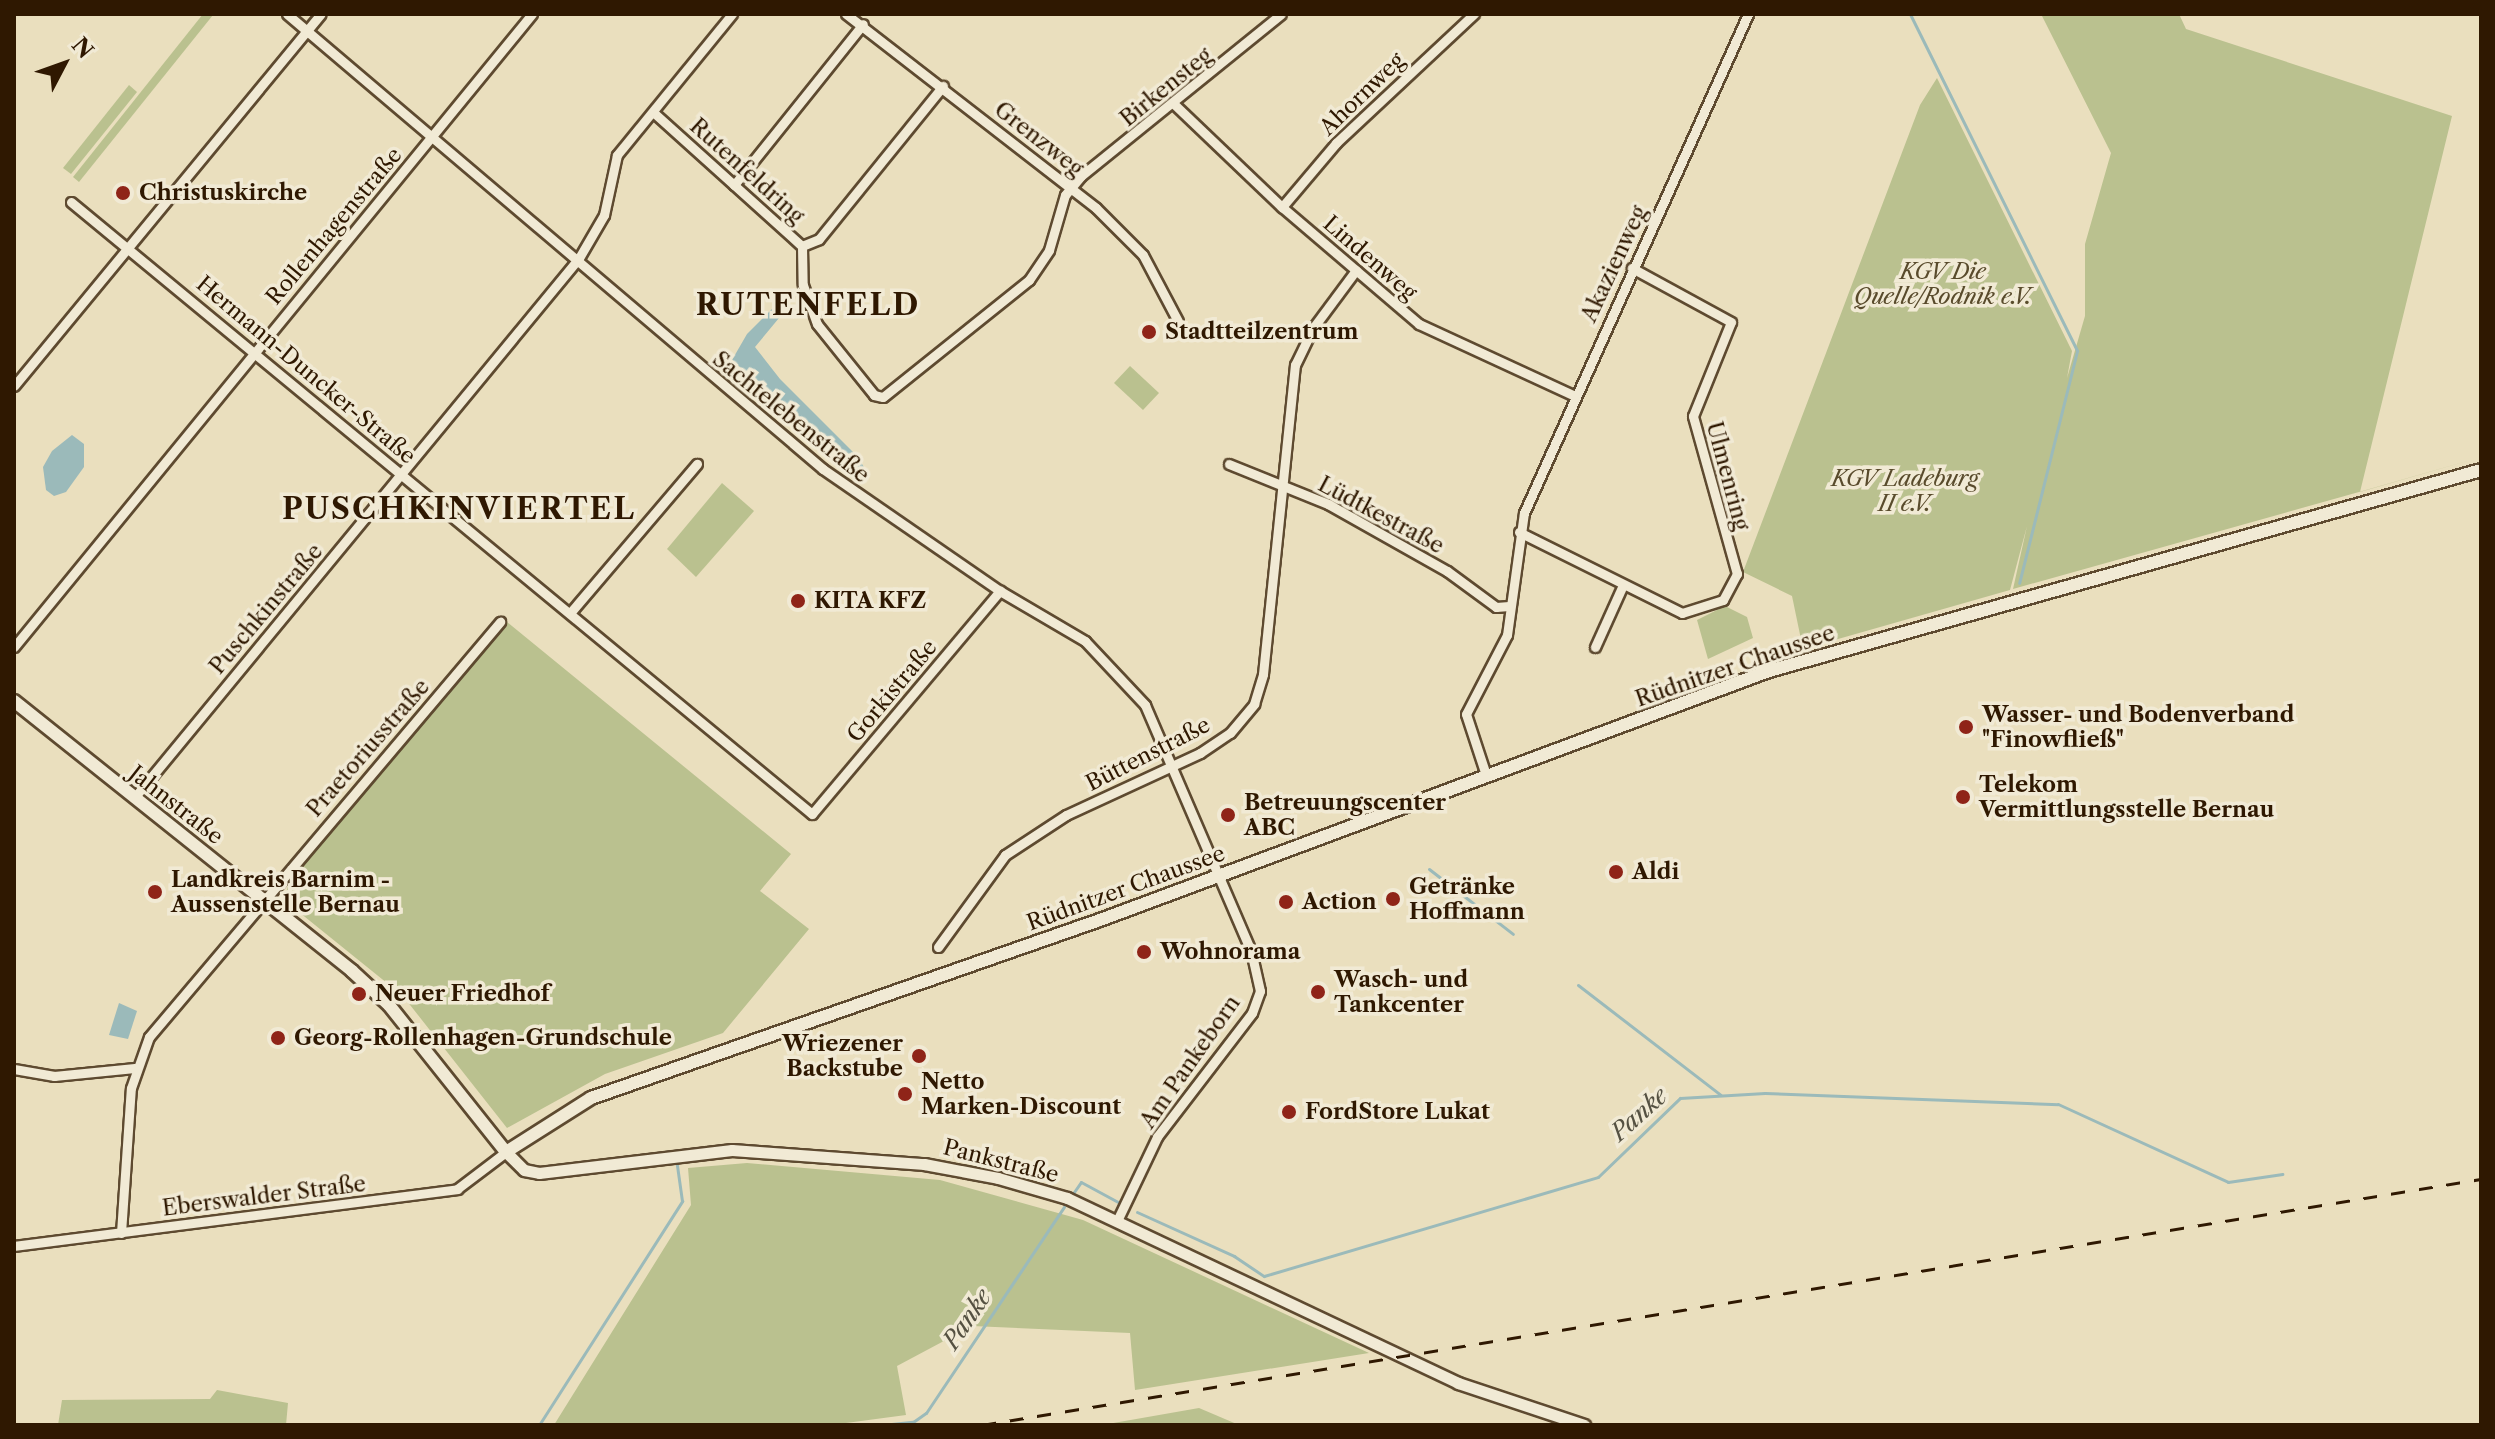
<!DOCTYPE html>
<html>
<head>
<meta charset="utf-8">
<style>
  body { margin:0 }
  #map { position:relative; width:2495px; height:1439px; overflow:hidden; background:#eadfbe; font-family:"Libre Caslon Text",serif }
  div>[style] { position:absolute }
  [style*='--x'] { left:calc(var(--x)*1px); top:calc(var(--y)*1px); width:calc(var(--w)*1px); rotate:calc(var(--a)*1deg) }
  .green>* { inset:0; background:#bac18f }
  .water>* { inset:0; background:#9bbaba }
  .stream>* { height:3px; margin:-1.5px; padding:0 1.5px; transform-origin:1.5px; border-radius:1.5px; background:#9bbaba }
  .roads { filter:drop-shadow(2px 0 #5e4a30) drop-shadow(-2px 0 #5e4a30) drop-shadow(0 2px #5e4a30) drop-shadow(0 -2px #5e4a30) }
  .minor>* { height:9px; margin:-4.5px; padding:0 4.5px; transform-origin:4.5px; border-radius:4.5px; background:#f1ead5 }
  .tertiary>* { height:11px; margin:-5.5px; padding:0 5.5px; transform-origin:5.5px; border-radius:5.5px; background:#f1ead5 }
  .secondary>* { height:12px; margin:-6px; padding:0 6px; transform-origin:6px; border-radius:6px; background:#f1ead5 }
  .rail>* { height:3px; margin-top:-1.5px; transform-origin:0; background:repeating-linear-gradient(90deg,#2f1801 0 14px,transparent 0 28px) }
  .dots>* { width:22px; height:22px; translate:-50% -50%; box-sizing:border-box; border:4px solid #f1ead5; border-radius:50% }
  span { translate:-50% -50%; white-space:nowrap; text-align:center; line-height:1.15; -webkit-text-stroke:7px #f1ead5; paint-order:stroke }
  .street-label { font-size:22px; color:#2f1801 }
  .poi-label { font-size:22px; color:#2f1801; font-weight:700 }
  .left { translate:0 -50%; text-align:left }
  .right { translate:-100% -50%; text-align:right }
  .park-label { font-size:22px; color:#594b2c; font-style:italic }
  .water-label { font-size:24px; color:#555142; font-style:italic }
  .district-label { font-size:30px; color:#2f1801; font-weight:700; letter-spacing:2px }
  .frame { position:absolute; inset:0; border:16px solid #2f1801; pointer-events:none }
  .north { position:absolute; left:24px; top:24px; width:80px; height:80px; -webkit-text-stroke:6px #f1ead5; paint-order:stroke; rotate:49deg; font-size:22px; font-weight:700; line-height:32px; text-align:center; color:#2f1801 }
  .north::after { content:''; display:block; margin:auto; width:28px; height:36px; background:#2f1801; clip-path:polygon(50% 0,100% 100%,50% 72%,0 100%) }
</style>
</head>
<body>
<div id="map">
  <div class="green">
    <div style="clip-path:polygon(203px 14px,213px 15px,79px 182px,73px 177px)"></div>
    <div style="clip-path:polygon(2041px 14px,2179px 14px,2186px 29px,2452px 116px,2360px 492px,2481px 457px,2359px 492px,2013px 589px,2027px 526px,2010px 590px,1803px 649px,1792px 596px,1743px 572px,1920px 105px,1937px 78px,2072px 351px,2067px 378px,2085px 316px,2085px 244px,2111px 153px)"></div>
    <div style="clip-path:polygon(129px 85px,137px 92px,71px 174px,63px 168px)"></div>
    <div style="clip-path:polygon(1130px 366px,1159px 393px,1143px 410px,1114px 383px)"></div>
    <div style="clip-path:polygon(722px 483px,754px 511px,696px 577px,667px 549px)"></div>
    <div style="clip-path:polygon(1725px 606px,1747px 617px,1753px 638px,1708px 659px,1697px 620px)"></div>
    <div style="clip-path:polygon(507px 622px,791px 854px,760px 891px,809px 929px,723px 1033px,605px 1074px,507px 1128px,403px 996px,284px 900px,290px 879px)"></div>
    <div style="clip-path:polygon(747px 1163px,940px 1180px,1083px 1220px,1369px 1353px,1135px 1390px,1130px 1333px,972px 1326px,897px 1366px,906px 1415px,831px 1425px,554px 1425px,691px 1205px,688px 1168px)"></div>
    <div style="clip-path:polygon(217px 1390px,288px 1403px,286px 1425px,58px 1425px,62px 1400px,210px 1399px)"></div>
    <div style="clip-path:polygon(1199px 1408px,1239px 1425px,1102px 1425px)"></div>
  </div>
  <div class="water">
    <div style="clip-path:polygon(781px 300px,789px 306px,755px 347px,780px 379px,856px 455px,864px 467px,858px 473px,732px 360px,747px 334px)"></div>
    <div style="clip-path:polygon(72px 435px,84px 444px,84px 467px,66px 492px,54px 496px,46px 490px,43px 467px,52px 451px)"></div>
    <div style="clip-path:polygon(119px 1003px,137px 1011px,128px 1039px,109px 1035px)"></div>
  </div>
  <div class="stream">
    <div style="--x:1910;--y:14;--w:376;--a:63.6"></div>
    <div style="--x:2077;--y:351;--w:239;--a:104"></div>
    <div style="--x:1429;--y:869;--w:106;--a:37.7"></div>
    <div style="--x:1578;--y:985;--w:180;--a:37.6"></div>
    <div style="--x:1074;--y:1192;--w:12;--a:-55"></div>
    <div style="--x:1081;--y:1182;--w:42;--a:28.4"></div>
    <div style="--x:1137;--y:1212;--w:107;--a:24.4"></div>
    <div style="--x:1234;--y:1256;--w:36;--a:34"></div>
    <div style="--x:1264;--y:1276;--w:348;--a:-16.5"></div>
    <div style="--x:1598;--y:1177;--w:114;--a:-43.9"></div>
    <div style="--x:1680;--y:1098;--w:85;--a:-3.4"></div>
    <div style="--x:1765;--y:1093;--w:293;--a:2.2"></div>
    <div style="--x:2058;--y:1104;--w:187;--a:24.6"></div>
    <div style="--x:2228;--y:1182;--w:55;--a:-8.4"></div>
    <div style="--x:539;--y:1425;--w:266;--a:-57.4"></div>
    <div style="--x:682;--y:1201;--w:37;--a:-98"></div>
    <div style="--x:882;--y:1425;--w:31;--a:-6"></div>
    <div style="--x:913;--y:1422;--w:16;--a:-35"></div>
    <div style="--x:926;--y:1413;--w:248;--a:-56.2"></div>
  </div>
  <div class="roads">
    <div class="minor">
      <div style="--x:287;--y:14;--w:703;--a:40.33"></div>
      <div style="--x:823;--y:469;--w:215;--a:34.6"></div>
      <div style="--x:1000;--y:591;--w:99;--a:30.5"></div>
      <div style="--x:1085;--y:641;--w:88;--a:46.8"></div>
      <div style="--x:1145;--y:705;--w:268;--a:66.7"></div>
      <div style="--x:1251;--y:951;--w:41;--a:77.3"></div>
      <div style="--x:1260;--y:991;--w:23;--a:110"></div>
      <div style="--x:1252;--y:1013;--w:156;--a:127.5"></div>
      <div style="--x:1157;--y:1137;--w:93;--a:115.5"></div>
      <div style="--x:846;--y:14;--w:316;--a:37.8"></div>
      <div style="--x:1096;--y:208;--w:66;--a:45"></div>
      <div style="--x:1143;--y:255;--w:75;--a:62.1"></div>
      <div style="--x:1173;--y:103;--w:151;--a:43.7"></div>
      <div style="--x:1282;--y:207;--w:180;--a:40.5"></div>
      <div style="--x:1419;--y:324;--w:170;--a:24.8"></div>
      <div style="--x:653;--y:112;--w:200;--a:42"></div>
      <div style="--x:802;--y:246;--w:39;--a:89"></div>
      <div style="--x:803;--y:285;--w:41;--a:70.3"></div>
      <div style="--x:817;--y:324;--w:91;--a:51.2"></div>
      <div style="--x:874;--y:395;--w:9;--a:13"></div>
      <div style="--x:883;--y:397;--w:187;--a:-38.7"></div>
      <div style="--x:1029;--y:280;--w:36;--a:-56"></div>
      <div style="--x:1049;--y:250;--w:57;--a:-73.8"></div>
      <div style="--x:1065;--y:195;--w:25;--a:-50"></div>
      <div style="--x:1081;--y:176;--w:257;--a:-39"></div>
      <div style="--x:734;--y:185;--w:206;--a:-51.3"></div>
      <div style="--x:71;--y:202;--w:961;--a:39.55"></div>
      <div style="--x:812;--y:814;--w:292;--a:-49.9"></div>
      <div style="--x:1282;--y:207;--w:84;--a:-49.8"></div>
      <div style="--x:1336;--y:143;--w:189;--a:-43.1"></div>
      <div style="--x:802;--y:246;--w:18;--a:-22"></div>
      <div style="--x:819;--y:239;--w:197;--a:-51"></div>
      <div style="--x:14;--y:386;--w:482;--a:-50.5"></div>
      <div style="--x:1229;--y:464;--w:107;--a:22"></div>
      <div style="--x:1328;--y:504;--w:137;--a:29.4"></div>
      <div style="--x:1447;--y:571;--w:61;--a:36.3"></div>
      <div style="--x:1496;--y:607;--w:13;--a:-4"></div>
      <div style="--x:1519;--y:532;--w:182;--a:26.4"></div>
      <div style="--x:1682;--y:613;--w:43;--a:-17.6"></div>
      <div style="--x:1723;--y:600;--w:30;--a:-62"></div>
      <div style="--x:1737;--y:574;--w:164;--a:-105.6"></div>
      <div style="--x:1693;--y:416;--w:101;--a:-68"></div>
      <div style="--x:1731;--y:322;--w:113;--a:-151.4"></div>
      <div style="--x:570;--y:613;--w:196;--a:-49.6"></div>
      <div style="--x:14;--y:647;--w:818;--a:-50.71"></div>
      <div style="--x:1595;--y:647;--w:68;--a:-65.7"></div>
      <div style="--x:1486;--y:775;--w:64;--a:-108.2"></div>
      <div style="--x:1466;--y:714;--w:89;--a:-62.6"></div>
      <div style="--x:1507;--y:635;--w:123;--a:-82.1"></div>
      <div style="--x:1524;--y:513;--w:547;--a:-65.82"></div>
      <div style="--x:134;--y:798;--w:700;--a:-50.51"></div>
      <div style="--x:579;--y:258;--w:50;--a:-59.8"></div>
      <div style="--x:604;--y:215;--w:61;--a:-77.8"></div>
      <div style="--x:617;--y:155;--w:182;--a:-50.8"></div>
      <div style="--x:938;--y:947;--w:114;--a:-53.9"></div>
      <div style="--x:1005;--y:855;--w:73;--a:-33.3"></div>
      <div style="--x:1066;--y:815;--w:148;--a:-24.8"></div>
      <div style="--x:1200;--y:753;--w:36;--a:-34"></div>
      <div style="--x:1230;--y:733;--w:38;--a:-50"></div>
      <div style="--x:1254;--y:704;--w:31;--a:-73"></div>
      <div style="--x:1263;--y:674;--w:311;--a:-84.1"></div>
      <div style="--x:1295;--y:365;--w:41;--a:-64.1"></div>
      <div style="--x:1313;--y:328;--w:72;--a:-53.4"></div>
      <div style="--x:14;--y:1069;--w:41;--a:9.9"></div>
      <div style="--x:54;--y:1076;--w:81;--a:-5.6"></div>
      <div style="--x:121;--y:1233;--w:145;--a:-86.1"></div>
      <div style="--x:131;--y:1088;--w:54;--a:-70.6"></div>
      <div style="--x:149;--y:1037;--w:544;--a:-49.78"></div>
      <div style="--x:14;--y:1246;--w:447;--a:-7.3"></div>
      <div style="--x:457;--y:1189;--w:61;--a:-37.1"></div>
    </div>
    <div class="tertiary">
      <div style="--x:506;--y:1152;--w:25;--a:45"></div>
      <div style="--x:524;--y:1170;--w:15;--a:11"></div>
      <div style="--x:539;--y:1173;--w:194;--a:-6.8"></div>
      <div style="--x:732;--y:1150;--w:193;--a:4.2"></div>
      <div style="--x:924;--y:1164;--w:75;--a:10.7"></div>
      <div style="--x:998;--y:1178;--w:72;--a:16.2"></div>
      <div style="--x:1067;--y:1198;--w:433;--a:25.3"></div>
      <div style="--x:1458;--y:1383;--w:133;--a:18.4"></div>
    </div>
    <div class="secondary">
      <div style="--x:14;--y:701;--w:433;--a:38.6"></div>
      <div style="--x:352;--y:971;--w:50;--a:42.6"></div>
      <div style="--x:389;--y:1005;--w:188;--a:51.5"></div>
      <div style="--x:506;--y:1152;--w:101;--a:-32.4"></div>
      <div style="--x:591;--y:1098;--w:539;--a:-19.28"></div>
      <div style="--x:1100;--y:920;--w:714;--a:-20.42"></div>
      <div style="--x:1769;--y:671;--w:740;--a:-15.76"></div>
    </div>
  </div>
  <div class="rail">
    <div style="--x:982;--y:1425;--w:1519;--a:-9.32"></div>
  </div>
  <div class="dots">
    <div style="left:123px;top:193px;background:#8f2418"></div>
    <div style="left:1149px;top:332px;background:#8f2418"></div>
    <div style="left:798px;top:601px;background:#8f2418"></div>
    <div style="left:1966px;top:727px;background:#8f2418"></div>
    <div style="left:1963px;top:797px;background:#8f2418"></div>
    <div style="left:1228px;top:815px;background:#8f2418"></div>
    <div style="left:1616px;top:872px;background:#8f2418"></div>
    <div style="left:155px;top:892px;background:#8f2418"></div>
    <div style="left:1393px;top:899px;background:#8f2418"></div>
    <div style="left:1286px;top:902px;background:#8f2418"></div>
    <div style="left:1144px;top:952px;background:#8f2418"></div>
    <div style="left:1318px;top:992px;background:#8f2418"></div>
    <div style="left:359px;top:994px;background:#8f2418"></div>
    <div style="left:278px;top:1038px;background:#8f2418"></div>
    <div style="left:919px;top:1056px;background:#8f2418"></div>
    <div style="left:905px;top:1094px;background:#8f2418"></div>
    <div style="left:1289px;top:1112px;background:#8f2418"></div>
  </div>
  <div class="street-label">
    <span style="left:1166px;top:87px;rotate:-39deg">Birkensteg</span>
    <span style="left:1362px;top:94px;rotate:-44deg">Ahornweg</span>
    <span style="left:1039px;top:139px;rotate:38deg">Grenzweg</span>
    <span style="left:747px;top:171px;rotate:42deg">Rutenfeldring</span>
    <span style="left:334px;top:226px;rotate:-50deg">Rollenhagenstraße</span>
    <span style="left:1370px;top:258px;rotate:41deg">Lindenweg</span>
    <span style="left:1614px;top:264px;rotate:-65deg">Akazienweg</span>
    <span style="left:306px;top:370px;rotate:40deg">Hermann-Duncker-Straße</span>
    <span style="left:791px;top:417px;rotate:39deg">Sachtelebenstraße</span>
    <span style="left:1728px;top:476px;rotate:75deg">Ulmenring</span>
    <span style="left:1381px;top:515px;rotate:28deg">Lüdtkestraße</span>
    <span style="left:266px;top:609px;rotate:-50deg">Puschkinstraße</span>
    <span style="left:1735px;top:666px;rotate:-19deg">Rüdnitzer Chaussee</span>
    <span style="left:892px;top:691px;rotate:-50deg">Gorkistraße</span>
    <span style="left:368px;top:748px;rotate:-49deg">Praetoriusstraße</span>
    <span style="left:1148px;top:754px;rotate:-27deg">Büttenstraße</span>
    <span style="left:176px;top:805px;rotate:38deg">Jahnstraße</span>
    <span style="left:1126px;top:888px;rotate:-20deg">Rüdnitzer Chaussee</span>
    <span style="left:1190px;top:1062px;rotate:-55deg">Am Pankeborn</span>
    <span style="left:1001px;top:1161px;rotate:14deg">Pankstraße</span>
    <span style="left:264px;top:1196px;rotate:-7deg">Eberswalder Straße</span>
  </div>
  <div class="poi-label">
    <span class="left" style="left:139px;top:193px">Christuskirche</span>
    <span class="left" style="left:1165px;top:332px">Stadtteilzentrum</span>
    <span class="left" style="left:814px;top:601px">KITA KFZ</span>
    <span class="left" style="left:1982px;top:727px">Wasser- und Bodenverband<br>"Finowfließ"</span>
    <span class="left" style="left:1979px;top:797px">Telekom<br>Vermittlungsstelle Bernau</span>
    <span class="left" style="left:1244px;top:815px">Betreuungscenter<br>ABC</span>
    <span class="left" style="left:1632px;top:872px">Aldi</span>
    <span class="left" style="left:171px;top:892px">Landkreis Barnim -<br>Aussenstelle Bernau</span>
    <span class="left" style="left:1409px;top:899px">Getränke<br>Hoffmann</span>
    <span class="left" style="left:1302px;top:902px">Action</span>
    <span class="left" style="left:1160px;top:952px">Wohnorama</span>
    <span class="left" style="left:1334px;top:992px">Wasch- und<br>Tankcenter</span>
    <span class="left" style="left:375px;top:994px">Neuer Friedhof</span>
    <span class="left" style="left:294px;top:1038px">Georg-Rollenhagen-Grundschule</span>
    <span class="right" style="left:903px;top:1056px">Wriezener<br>Backstube</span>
    <span class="left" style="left:921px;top:1094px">Netto<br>Marken-Discount</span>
    <span class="left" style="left:1305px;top:1112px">FordStore Lukat</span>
  </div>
  <div class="park-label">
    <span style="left:1943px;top:284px">KGV Die<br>Quelle/Rodnik e.V.</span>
    <span style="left:1905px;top:491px">KGV Ladeburg<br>II e.V.</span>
  </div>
  <div class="water-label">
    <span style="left:1639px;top:1114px;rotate:-42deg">Panke</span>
    <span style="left:967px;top:1319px;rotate:-56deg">Panke</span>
  </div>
  <div class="district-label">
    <span style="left:808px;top:305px">RUTENFELD</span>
    <span style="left:459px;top:509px">PUSCHKINVIERTEL</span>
  </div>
  <div class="frame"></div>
  <div class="north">N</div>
</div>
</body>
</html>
